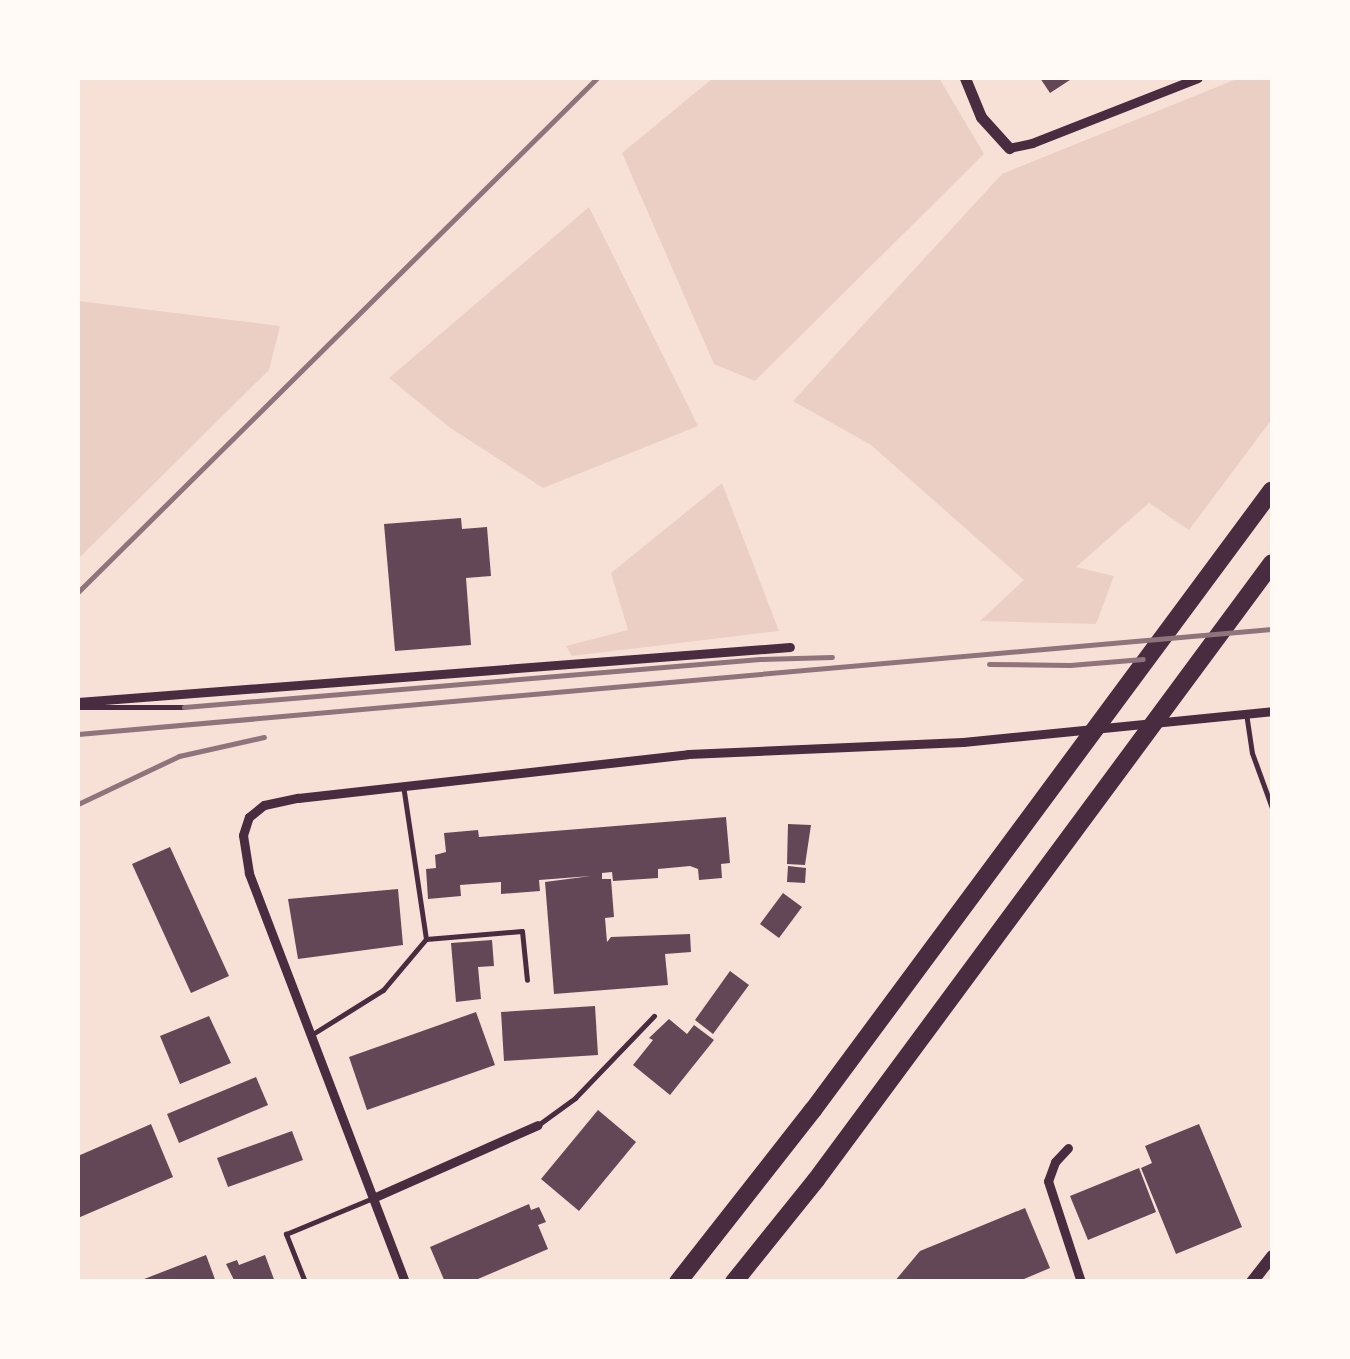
<!DOCTYPE html>
<html>
<head>
<meta charset="utf-8">
<style>
  body { margin:0 }
  #map { position:relative; width:1350px; height:1359px; overflow:hidden; background:#f7e1d7; font-family:Ubuntu,sans-serif }
  div>[style] { position:absolute }
  [style*='--x'] { left:calc(var(--x)*1px); top:calc(var(--y)*1px); width:calc(var(--w)*1px); rotate:calc(var(--a)*1deg) }
  .green>* { inset:0; background:#ebcfc5 }
  .building>* { inset:0; background:#644757 }
  .service>* { height:5px; margin:-2.5px; padding:0 2.5px; transform-origin:2.5px; border-radius:2.5px; background:#4a2c40 }
  .minor>* { height:9px; margin:-4.5px; padding:0 4.5px; transform-origin:4.5px; border-radius:4.5px; background:#4a2c40 }
  .tertiary>* { height:11px; margin:-5.5px; padding:0 5.5px; transform-origin:5.5px; border-radius:5.5px; background:#4a2c40 }
  .secondary>* { height:12px; margin:-6px; padding:0 6px; transform-origin:6px; border-radius:6px; background:#4a2c40 }
  .motorway>* { height:18px; margin:-9px; padding:0 9px; transform-origin:9px; border-radius:9px; background:#4a2c40 }
  .rail>* { height:5px; margin:-2.5px; padding:0 2.5px; transform-origin:2.5px; border-radius:2.5px; background:#8f747c }
  span { translate:-50% -50%; white-space:nowrap; text-align:center; line-height:1.15; -webkit-text-stroke:8px #fffaf5; paint-order:stroke }
  .frame { position:absolute; inset:0; border:80px solid #fffaf5; pointer-events:none }
</style>
</head>
<body>
<div id="map">
  <div class="green">
    <div style="clip-path:polygon(713px 78px,939px 78px,984px 154px,755px 381px,714px 364px,622px 153px)"></div>
    <div style="clip-path:polygon(1239px 78px,1272px 78px,1272px 419px,1189px 530px,1149px 503px,1076px 567px,1114px 576px,1096px 624px,980px 621px,1024px 580px,871px 445px,793px 401px,1002px 174px)"></div>
    <div style="clip-path:polygon(589px 207px,698px 426px,543px 488px,449px 427px,389px 378px)"></div>
    <div style="clip-path:polygon(78px 301px,280px 326px,269px 370px,78px 559px)"></div>
    <div style="clip-path:polygon(722px 483px,779px 631px,572px 656px,566px 646px,628px 630px,611px 573px)"></div>
  </div>
  <div class="building">
    <div style="clip-path:polygon(1040px 78px,1073px 78px,1050px 93px)"></div>
    <div style="clip-path:polygon(461px 518px,462px 529px,487px 527px,491px 576px,466px 578px,471px 645px,395px 651px,384px 524px)"></div>
    <div style="clip-path:polygon(726px 817px,730px 863px,721px 864px,722px 878px,699px 880px,698px 869px,690px 866px,658px 869px,658px 878px,613px 881px,612px 872px,602px 873px,602px 879px,611px 879px,614px 917px,605px 918px,607px 942px,611px 937px,690px 934px,691px 952px,665px 954px,668px 985px,554px 994px,545px 882px,591px 876px,539px 880px,540px 891px,501px 894px,501px 882px,460px 885px,461px 896px,428px 899px,426px 869px,436px 868px,435px 855px,446px 852px,444px 833px,478px 830px,479px 837px)"></div>
    <div style="clip-path:polygon(788px 824px,811px 825px,805px 865px,787px 864px)"></div>
    <div style="clip-path:polygon(170px 847px,229px 976px,191px 993px,132px 864px)"></div>
    <div style="clip-path:polygon(788px 866px,806px 868px,805px 883px,787px 882px)"></div>
    <div style="clip-path:polygon(398px 889px,403px 945px,298px 959px,288px 899px)"></div>
    <div style="clip-path:polygon(783px 893px,802px 907px,779px 938px,760px 924px)"></div>
    <div style="clip-path:polygon(492px 940px,494px 966px,478px 967px,481px 999px,456px 1002px,451px 943px)"></div>
    <div style="clip-path:polygon(730px 971px,749px 985px,713px 1034px,695px 1020px)"></div>
    <div style="clip-path:polygon(595px 1006px,598px 1055px,504px 1061px,501px 1012px)"></div>
    <div style="clip-path:polygon(476px 1012px,495px 1065px,367px 1110px,349px 1057px)"></div>
    <div style="clip-path:polygon(209px 1016px,231px 1063px,180px 1084px,160px 1036px)"></div>
    <div style="clip-path:polygon(669px 1019px,687px 1034px,694px 1025px,714px 1040px,670px 1095px,633px 1065px,653px 1040px,649px 1038px)"></div>
    <div style="clip-path:polygon(256px 1077px,268px 1105px,179px 1143px,167px 1114px)"></div>
    <div style="clip-path:polygon(598px 1110px,636px 1142px,579px 1211px,541px 1179px)"></div>
    <div style="clip-path:polygon(151px 1124px,173px 1177px,78px 1218px,78px 1156px)"></div>
    <div style="clip-path:polygon(1199px 1124px,1242px 1227px,1176px 1254px,1141px 1168px,1152px 1163px,1145px 1146px)"></div>
    <div style="clip-path:polygon(292px 1131px,303px 1160px,228px 1187px,217px 1158px)"></div>
    <div style="clip-path:polygon(1139px 1168px,1156px 1212px,1088px 1240px,1070px 1196px)"></div>
    <div style="clip-path:polygon(529px 1204px,531px 1210px,539px 1207px,546px 1222px,538px 1225px,548px 1249px,471px 1282px,445px 1282px,430px 1247px)"></div>
    <div style="clip-path:polygon(1025px 1208px,1050px 1268px,1017px 1282px,894px 1282px,920px 1251px)"></div>
    <div style="clip-path:polygon(206px 1255px,216px 1282px,139px 1282px,139px 1281px)"></div>
    <div style="clip-path:polygon(265px 1255px,275px 1282px,235px 1282px,226px 1264px,237px 1260px,239px 1265px)"></div>
  </div>
  <div class="service">
    <div style="--x:78;--y:707;--w:106;--a:0"></div>
    <div style="--x:1246;--y:713;--w:40;--a:81.5"></div>
    <div style="--x:1252;--y:753;--w:59;--a:70"></div>
    <div style="--x:426;--y:939;--w:96;--a:-4.8"></div>
    <div style="--x:522;--y:931;--w:49;--a:84.2"></div>
    <div style="--x:311;--y:1035;--w:85;--a:-32"></div>
    <div style="--x:383;--y:990;--w:67;--a:-49.9"></div>
    <div style="--x:426;--y:939;--w:155;--a:-98.5"></div>
    <div style="--x:538;--y:1125;--w:46;--a:-36.1"></div>
    <div style="--x:575;--y:1098;--w:114;--a:-46.1"></div>
    <div style="--x:305;--y:1282;--w:52;--a:-111.6"></div>
    <div style="--x:286;--y:1234;--w:94;--a:-22.5"></div>
  </div>
  <div class="minor">
    <div style="--x:1009;--y:148;--w:24;--a:-12"></div>
    <div style="--x:1032;--y:143;--w:178;--a:-21.4"></div>
    <div style="--x:78;--y:702;--w:714;--a:-4.42"></div>
    <div style="--x:1068;--y:1148;--w:19;--a:133"></div>
    <div style="--x:1055;--y:1162;--w:20;--a:110"></div>
    <div style="--x:1048;--y:1181;--w:106;--a:71.9"></div>
    <div style="--x:373;--y:1198;--w:180;--a:-23.9"></div>
    <div style="--x:405;--y:1282;--w:438;--a:-110.9"></div>
    <div style="--x:249;--y:873;--w:38;--a:-99"></div>
    <div style="--x:243;--y:835;--w:19;--a:-72"></div>
    <div style="--x:249;--y:817;--w:19;--a:-39"></div>
    <div style="--x:264;--y:805;--w:35;--a:-12"></div>
    <div style="--x:298;--y:798;--w:392;--a:-6.4"></div>
    <div style="--x:688;--y:754;--w:275;--a:-2.5"></div>
    <div style="--x:963;--y:742;--w:311;--a:-5.7"></div>
  </div>
  <div class="tertiary">
    <div style="--x:965;--y:78;--w:42;--a:67.7"></div>
    <div style="--x:981;--y:117;--w:42;--a:47.9"></div>
  </div>
  <div class="secondary">
    <div style="--x:1252;--y:1282;--w:33;--a:-52"></div>
  </div>
  <div class="motorway">
    <div style="--x:678;--y:1282;--w:219;--a:-51.9"></div>
    <div style="--x:813;--y:1110;--w:771;--a:-53.49"></div>
    <div style="--x:734;--y:1282;--w:131;--a:-51.2"></div>
    <div style="--x:816;--y:1180;--w:767;--a:-53.53"></div>
  </div>
  <div class="rail">
    <div style="--x:78;--y:592;--w:730;--a:-44.72"></div>
    <div style="--x:989;--y:664;--w:81;--a:0.7"></div>
    <div style="--x:1070;--y:665;--w:73;--a:-4.7"></div>
    <div style="--x:184;--y:707;--w:578;--a:-4.76"></div>
    <div style="--x:760;--y:659;--w:72;--a:-1.6"></div>
    <div style="--x:78;--y:734;--w:1199;--a:-5.03"></div>
    <div style="--x:78;--y:804;--w:112;--a:-25.4"></div>
    <div style="--x:179;--y:756;--w:87;--a:-12.6"></div>
  </div>
  <div class="frame"></div>
</div>
</body>
</html>
